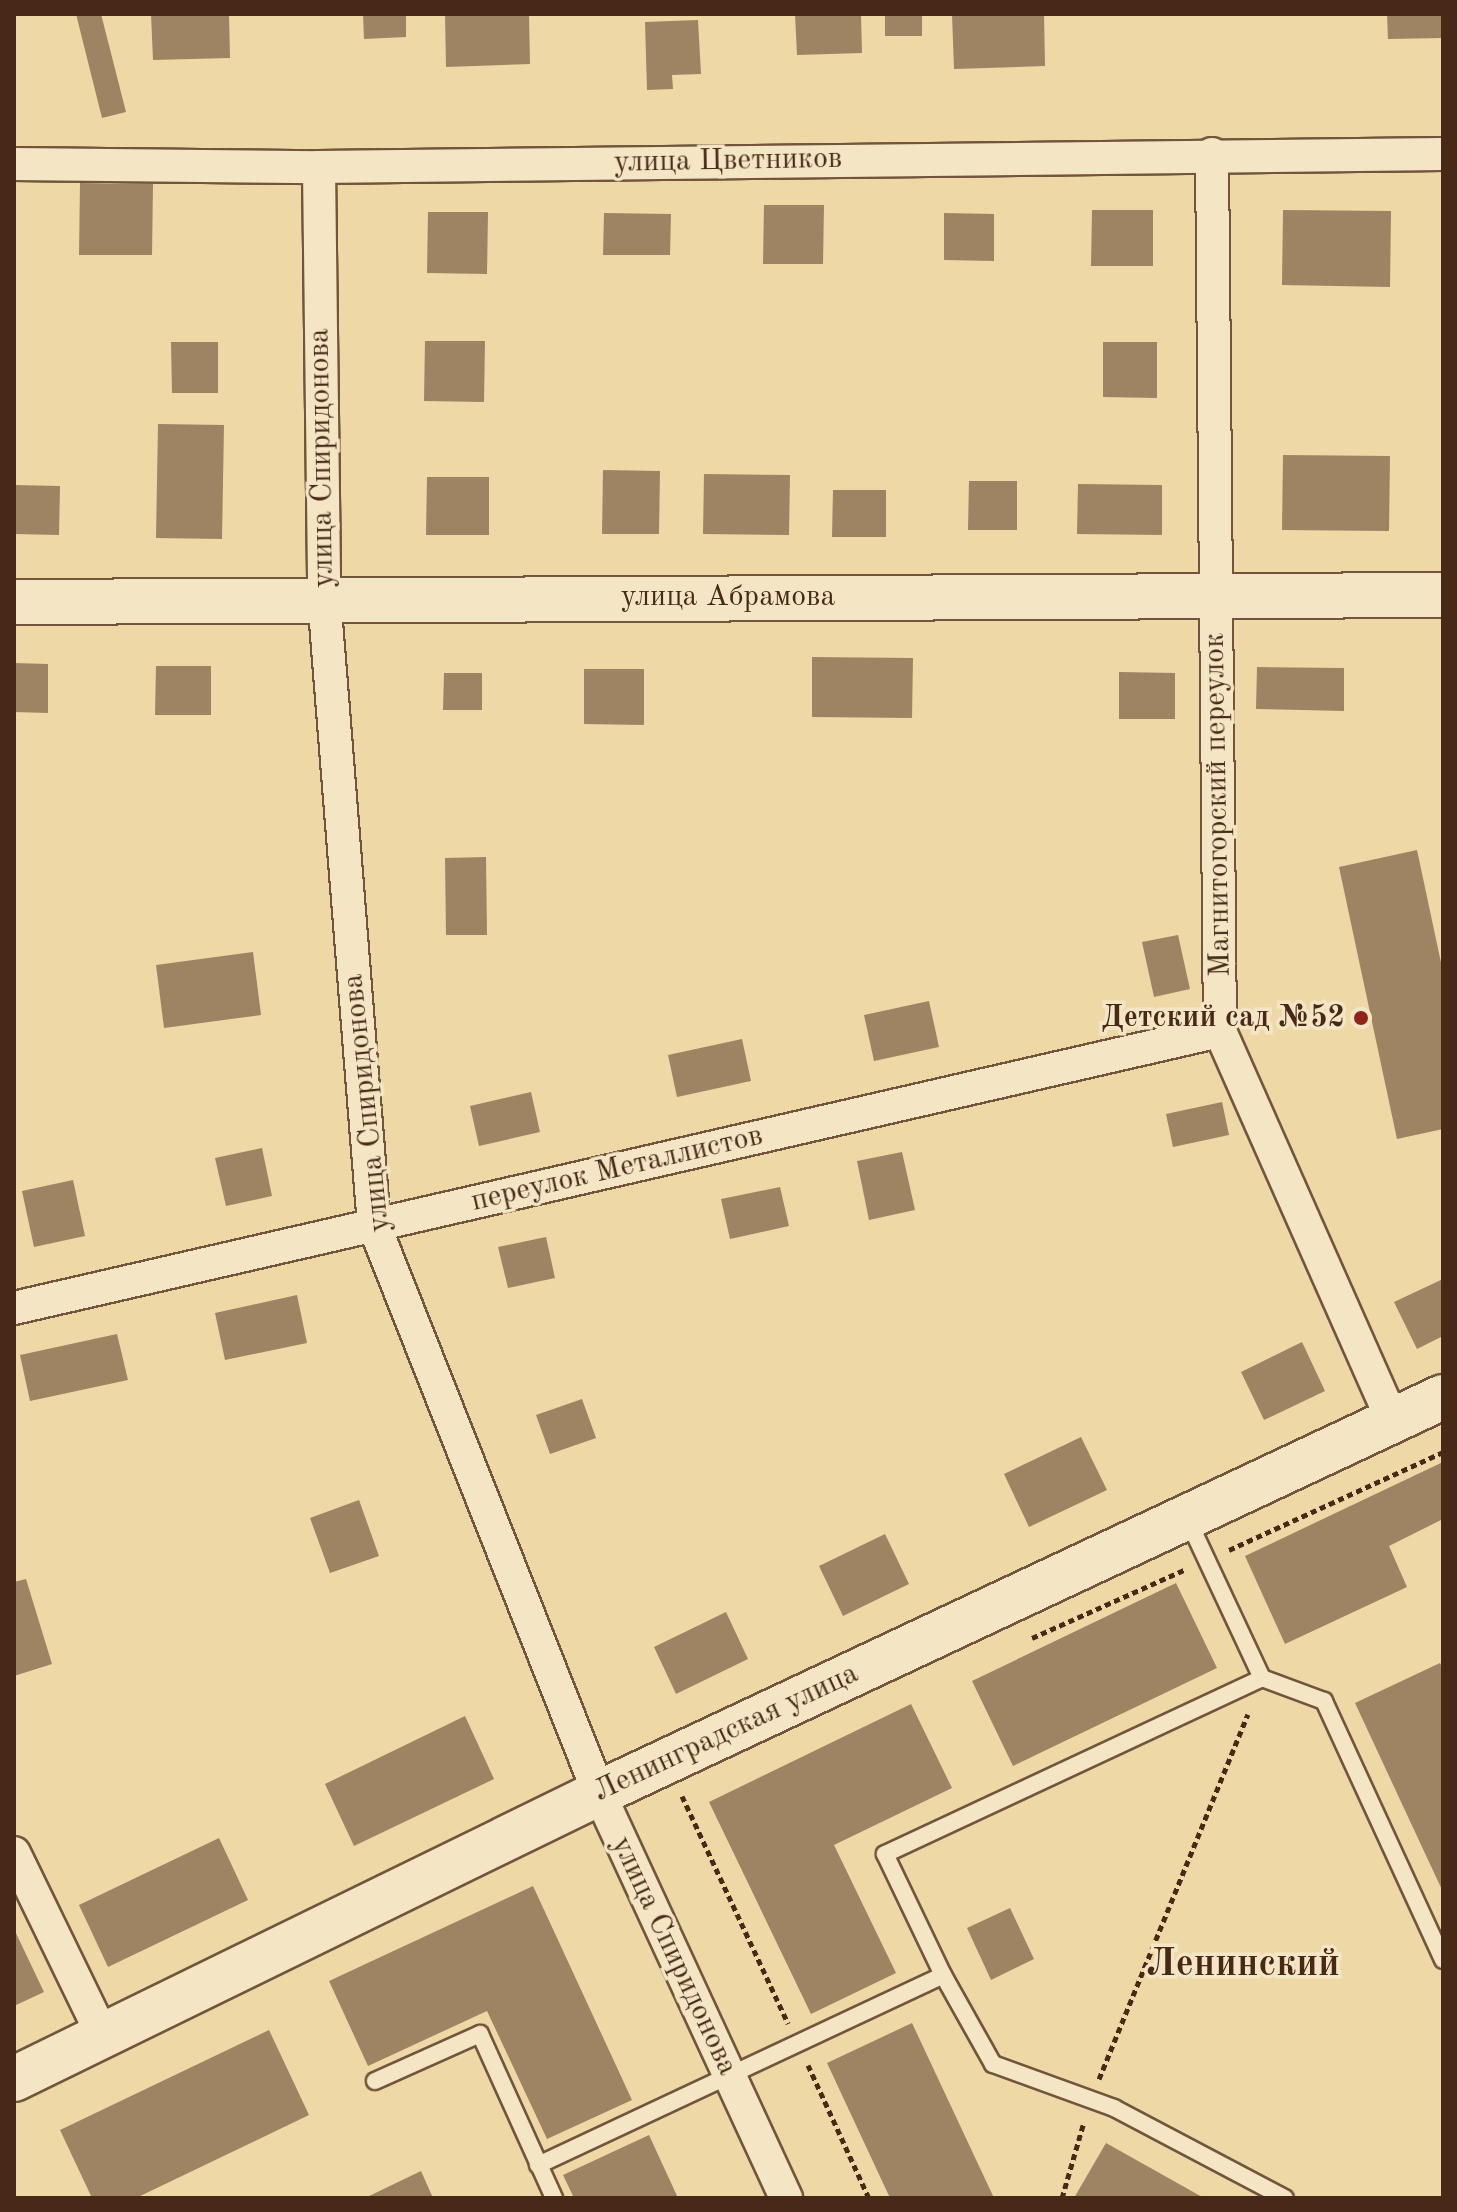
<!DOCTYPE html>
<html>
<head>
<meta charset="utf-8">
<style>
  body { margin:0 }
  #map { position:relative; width:1457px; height:2212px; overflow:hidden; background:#eed8a6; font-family:"Old Standard TT",serif }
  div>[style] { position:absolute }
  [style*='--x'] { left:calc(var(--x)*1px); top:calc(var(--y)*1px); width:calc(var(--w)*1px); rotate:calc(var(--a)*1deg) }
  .building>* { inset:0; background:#9e8462 }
  .path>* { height:5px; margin-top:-2.5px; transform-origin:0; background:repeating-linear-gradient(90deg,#482918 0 6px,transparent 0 10px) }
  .roads { filter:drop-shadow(2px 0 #72553c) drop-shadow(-2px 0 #72553c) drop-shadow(0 2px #72553c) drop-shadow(0 -2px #72553c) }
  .lane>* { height:16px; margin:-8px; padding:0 8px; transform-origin:8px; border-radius:8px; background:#f4e6c5 }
  .street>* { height:32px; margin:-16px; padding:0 16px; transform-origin:16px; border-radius:16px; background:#f4e6c5 }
  .secondary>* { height:44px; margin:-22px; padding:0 22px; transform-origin:22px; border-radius:22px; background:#f4e6c5 }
  .dots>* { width:22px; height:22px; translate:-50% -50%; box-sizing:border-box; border:4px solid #f4e6c5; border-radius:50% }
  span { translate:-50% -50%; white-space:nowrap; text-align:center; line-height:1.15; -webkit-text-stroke:7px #f4e6c5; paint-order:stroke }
  .street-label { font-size:30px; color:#482918 }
  .poi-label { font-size:30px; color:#482918; font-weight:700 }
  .right { translate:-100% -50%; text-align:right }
  .district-label { font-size:38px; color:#482918; font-weight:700 }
  .frame { position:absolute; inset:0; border:16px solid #482918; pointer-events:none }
</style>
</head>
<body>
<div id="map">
  <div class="building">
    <div style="clip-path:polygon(76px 14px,101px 14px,126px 112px,102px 118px)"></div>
    <div style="clip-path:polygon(151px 14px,229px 14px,230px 58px,153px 60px)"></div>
    <div style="clip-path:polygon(363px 14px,406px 14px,406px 37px,364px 39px)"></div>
    <div style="clip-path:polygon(445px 14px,529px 14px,530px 64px,446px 67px)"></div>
    <div style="clip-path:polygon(795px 14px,861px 14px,862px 53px,797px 55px)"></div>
    <div style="clip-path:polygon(885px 14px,922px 14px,922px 36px,885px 36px)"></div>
    <div style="clip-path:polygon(952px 14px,1044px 14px,1045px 66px,954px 69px)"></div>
    <div style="clip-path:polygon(1387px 14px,1443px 14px,1443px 38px,1388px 39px)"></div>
    <div style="clip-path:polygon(698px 20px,701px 74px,672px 75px,673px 89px,647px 90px,645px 22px)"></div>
    <div style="clip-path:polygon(80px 183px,153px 184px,152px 255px,79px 255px)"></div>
    <div style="clip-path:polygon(764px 205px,824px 205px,823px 264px,763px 264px)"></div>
    <div style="clip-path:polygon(1092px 210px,1153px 210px,1153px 266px,1091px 266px)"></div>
    <div style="clip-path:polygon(1283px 210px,1391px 211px,1390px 287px,1282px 285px)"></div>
    <div style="clip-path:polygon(428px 212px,488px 212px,487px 274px,427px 273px)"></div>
    <div style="clip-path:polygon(604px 213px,671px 214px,670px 255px,603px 255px)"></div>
    <div style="clip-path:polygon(944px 213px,994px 214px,994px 261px,944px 260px)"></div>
    <div style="clip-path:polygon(425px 341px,485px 341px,484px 402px,424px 401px)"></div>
    <div style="clip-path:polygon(171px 342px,218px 342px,218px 393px,172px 393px)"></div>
    <div style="clip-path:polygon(1103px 342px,1157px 342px,1157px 398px,1103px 397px)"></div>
    <div style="clip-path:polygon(158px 424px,224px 425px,222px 539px,156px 538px)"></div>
    <div style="clip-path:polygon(1283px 455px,1390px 456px,1389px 531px,1282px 530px)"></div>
    <div style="clip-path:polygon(603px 470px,660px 471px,659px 534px,602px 534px)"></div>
    <div style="clip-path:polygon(704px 474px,790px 475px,789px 535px,703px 534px)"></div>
    <div style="clip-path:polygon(427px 477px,489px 477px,489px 535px,426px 535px)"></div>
    <div style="clip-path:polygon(969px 481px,1017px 481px,1017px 530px,968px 530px)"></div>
    <div style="clip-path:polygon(1078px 484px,1162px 485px,1162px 535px,1077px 534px)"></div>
    <div style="clip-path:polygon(14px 485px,60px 486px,59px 535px,14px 534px)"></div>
    <div style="clip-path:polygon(833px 490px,886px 490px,886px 537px,832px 537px)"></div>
    <div style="clip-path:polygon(812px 657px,913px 658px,912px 718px,812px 717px)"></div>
    <div style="clip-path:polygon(14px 663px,48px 664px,48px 713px,14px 712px)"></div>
    <div style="clip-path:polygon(156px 666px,211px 666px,211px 715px,155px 715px)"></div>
    <div style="clip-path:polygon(1257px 667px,1344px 668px,1344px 711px,1256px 709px)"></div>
    <div style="clip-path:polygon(584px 669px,644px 669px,644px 725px,584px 724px)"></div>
    <div style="clip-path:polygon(1119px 672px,1175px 673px,1175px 719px,1119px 719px)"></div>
    <div style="clip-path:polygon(444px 673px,482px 673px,482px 710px,443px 710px)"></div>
    <div style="clip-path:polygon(1417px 850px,1443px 972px,1443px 1129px,1397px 1139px,1339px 867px)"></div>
    <div style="clip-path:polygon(486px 857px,487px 935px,446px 935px,445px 858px)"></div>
    <div style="clip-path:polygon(1178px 935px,1190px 989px,1154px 997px,1142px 942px)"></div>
    <div style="clip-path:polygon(253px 952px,261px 1015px,164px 1028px,156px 965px)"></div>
    <div style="clip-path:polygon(929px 1001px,939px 1047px,874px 1061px,864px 1015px)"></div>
    <div style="clip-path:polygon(742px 1039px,751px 1081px,677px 1097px,668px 1055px)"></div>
    <div style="clip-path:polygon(531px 1092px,540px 1132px,479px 1146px,470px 1106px)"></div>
    <div style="clip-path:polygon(1222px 1102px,1229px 1135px,1173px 1147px,1166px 1114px)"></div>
    <div style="clip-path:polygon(262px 1148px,272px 1196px,226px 1206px,215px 1158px)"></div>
    <div style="clip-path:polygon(902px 1152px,915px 1210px,869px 1220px,857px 1161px)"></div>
    <div style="clip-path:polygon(73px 1180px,85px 1236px,34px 1247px,22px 1191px)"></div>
    <div style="clip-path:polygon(780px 1187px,789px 1226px,730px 1239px,721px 1199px)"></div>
    <div style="clip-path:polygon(546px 1237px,555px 1278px,508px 1288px,498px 1247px)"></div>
    <div style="clip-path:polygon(1443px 1279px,1443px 1336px,1417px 1349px,1394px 1302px)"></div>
    <div style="clip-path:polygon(297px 1295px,307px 1343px,225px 1360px,215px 1313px)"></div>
    <div style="clip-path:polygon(117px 1334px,128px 1380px,30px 1401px,20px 1355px)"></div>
    <div style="clip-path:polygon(1302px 1342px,1325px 1391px,1264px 1420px,1241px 1372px)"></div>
    <div style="clip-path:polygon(582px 1399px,596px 1438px,550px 1454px,536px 1415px)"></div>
    <div style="clip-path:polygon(1081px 1437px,1107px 1490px,1029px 1527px,1004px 1474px)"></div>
    <div style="clip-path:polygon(1443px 1462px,1443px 1519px,1389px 1546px,1407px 1587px,1285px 1644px,1245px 1556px)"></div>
    <div style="clip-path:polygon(359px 1500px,379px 1556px,330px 1573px,310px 1518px)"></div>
    <div style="clip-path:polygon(885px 1534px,909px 1584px,843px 1616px,819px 1566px)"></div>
    <div style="clip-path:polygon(26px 1579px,52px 1664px,14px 1676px,14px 1582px)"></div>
    <div style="clip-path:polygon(1176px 1583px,1217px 1668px,1013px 1766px,972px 1681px)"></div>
    <div style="clip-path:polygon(726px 1612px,748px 1659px,676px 1694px,654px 1647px)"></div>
    <div style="clip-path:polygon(1440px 1663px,1443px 1669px,1443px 1892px,1355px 1703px)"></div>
    <div style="clip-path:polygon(911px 1704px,952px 1788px,834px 1845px,896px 1973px,811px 2014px,709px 1802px)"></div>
    <div style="clip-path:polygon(465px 1716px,494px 1779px,354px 1846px,325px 1784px)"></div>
    <div style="clip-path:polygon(219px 1838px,248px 1900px,108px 1967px,79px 1905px)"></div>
    <div style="clip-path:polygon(533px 1886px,632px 2100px,547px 2139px,487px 2011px,368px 2066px,329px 1981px)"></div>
    <div style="clip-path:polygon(1010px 1908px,1034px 1959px,991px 1980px,967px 1928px)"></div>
    <div style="clip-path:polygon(14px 1929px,44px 1992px,14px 2006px)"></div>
    <div style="clip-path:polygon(912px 2023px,994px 2198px,890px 2198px,827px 2063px)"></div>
    <div style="clip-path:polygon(269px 2030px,309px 2115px,136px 2198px,92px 2198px,60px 2130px)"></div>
    <div style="clip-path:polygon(649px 2135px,678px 2198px,574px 2198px,563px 2175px)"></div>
    <div style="clip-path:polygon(1106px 2143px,1204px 2198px,1074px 2198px)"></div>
    <div style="clip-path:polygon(421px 2171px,433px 2198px,365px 2198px)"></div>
  </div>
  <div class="path">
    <div style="--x:1229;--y:1550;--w:235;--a:-24.6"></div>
    <div style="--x:1032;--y:1638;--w:167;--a:-24.1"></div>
    <div style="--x:682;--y:1796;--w:251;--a:65"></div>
    <div style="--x:808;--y:2065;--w:146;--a:65.4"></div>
    <div style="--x:1099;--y:2079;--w:394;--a:-67.8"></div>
    <div style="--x:1062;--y:2198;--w:79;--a:-73.9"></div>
  </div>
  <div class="roads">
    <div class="lane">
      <div style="--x:1188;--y:1520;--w:174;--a:64.9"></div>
      <div style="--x:1262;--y:1678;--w:66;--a:20.4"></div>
      <div style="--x:1324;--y:1701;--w:285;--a:65.3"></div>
      <div style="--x:943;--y:1975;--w:102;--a:60.7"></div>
      <div style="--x:993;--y:2064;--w:129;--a:20"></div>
      <div style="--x:1114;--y:2108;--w:193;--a:27.8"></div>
      <div style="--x:375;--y:2081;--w:115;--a:-24.1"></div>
      <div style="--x:480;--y:2034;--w:180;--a:65.7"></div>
      <div style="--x:538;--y:2165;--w:447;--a:-25.1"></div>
      <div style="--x:943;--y:1975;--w:134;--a:-115.6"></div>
      <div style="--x:885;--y:1854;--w:416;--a:-25"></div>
    </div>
    <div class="street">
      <div style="--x:1212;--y:154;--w:877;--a:89.48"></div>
      <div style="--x:1220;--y:1031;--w:425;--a:66.1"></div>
      <div style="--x:14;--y:164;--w:305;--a:0.6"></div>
      <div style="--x:319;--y:167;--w:1124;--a:-0.66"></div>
      <div style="--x:319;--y:167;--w:430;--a:89.3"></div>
      <div style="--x:324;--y:597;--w:630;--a:85.45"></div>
      <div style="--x:374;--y:1225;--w:611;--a:68.39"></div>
      <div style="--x:599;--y:1793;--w:446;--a:65.2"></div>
      <div style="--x:14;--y:1308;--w:1237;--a:-12.94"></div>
      <div style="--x:14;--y:1853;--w:203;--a:64.1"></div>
    </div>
    <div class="secondary">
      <div style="--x:14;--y:602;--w:1429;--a:-0.28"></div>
      <div style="--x:14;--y:2079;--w:651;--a:-26.05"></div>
      <div style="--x:599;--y:1793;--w:932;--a:-25.14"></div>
    </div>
  </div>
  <div class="dots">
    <div style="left:1361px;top:1018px;background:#8f2418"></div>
  </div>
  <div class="street-label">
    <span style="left:728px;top:161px;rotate:-1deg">улица Цветников</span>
    <span style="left:322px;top:458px;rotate:-91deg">улица Спиридонова</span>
    <span style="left:728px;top:597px">улица Абрамова</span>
    <span style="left:1218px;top:805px;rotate:-91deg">Магнитогорский переулок</span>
    <span style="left:367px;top:1103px;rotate:-96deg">улица Спиридонова</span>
    <span style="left:617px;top:1169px;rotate:-13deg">переулок Металлистов</span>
    <span style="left:726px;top:1733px;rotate:-25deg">Ленинградская улица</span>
    <span style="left:674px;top:1956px;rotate:65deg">улица Спиридонова</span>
  </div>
  <div class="poi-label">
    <span class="right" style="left:1345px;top:1018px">Детский сад №52</span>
  </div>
  <div class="district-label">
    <span style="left:1243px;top:1966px">Ленинский</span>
  </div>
  <div class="frame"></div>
</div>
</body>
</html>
